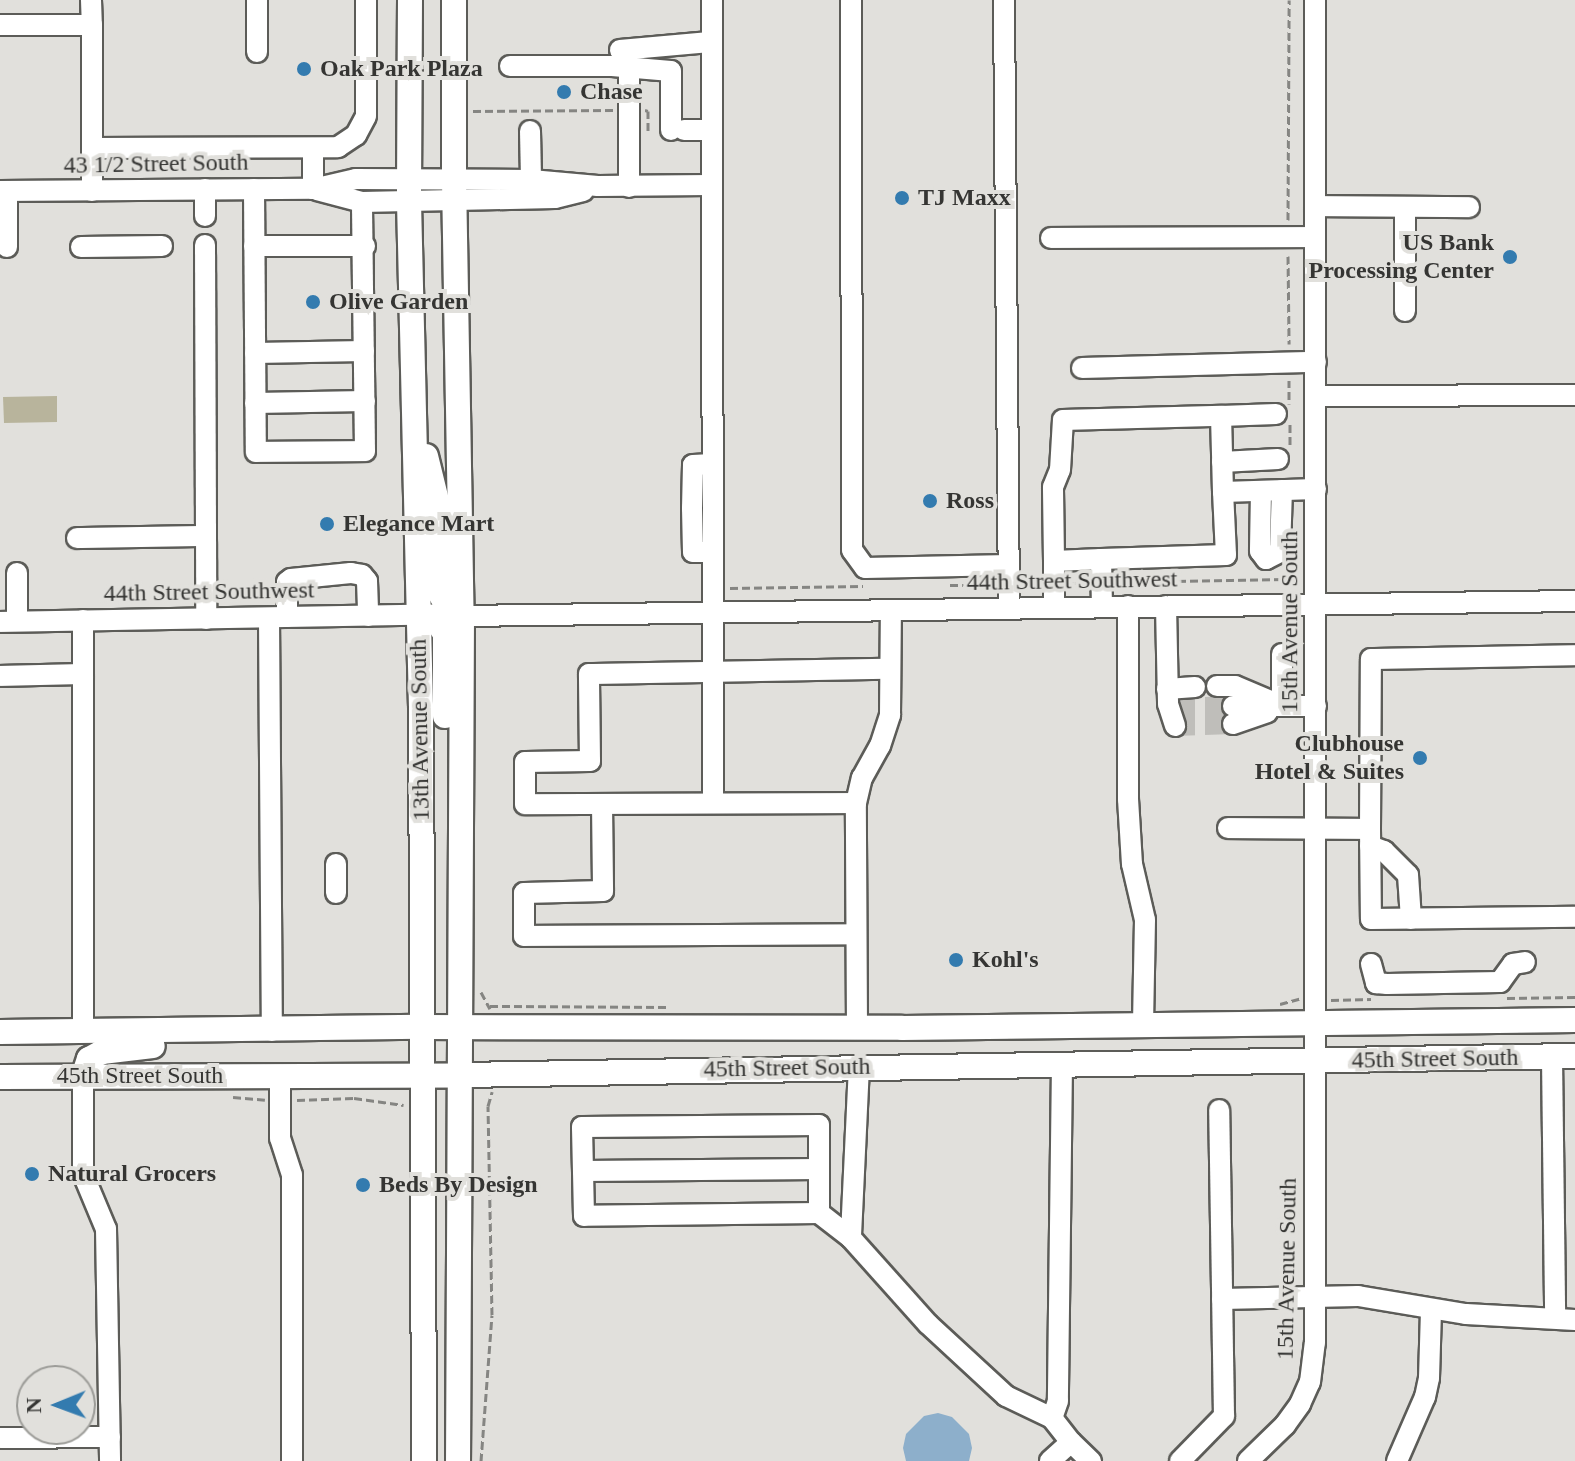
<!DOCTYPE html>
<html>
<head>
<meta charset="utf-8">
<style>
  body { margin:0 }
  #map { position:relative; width:1575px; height:1461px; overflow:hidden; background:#e1e0dc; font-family:"Times New Roman",serif }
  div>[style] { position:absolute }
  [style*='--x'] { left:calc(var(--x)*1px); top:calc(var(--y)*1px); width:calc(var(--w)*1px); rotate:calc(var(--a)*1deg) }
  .green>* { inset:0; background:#b8b49c }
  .water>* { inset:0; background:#8dafcb }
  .minor-tunnel>* { height:20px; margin-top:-10px; transform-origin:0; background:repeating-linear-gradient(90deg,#bfbeba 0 20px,transparent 0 30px) }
  .path>* { height:3px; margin-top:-1.5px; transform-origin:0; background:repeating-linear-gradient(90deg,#858582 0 8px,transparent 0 12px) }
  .roads { filter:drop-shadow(2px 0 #5c5c58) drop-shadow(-2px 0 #5c5c58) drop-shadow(0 2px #5c5c58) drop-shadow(0 -2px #5c5c58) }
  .minor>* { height:20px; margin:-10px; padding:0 10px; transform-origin:10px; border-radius:10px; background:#fff }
  .major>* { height:24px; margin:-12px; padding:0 12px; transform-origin:12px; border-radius:12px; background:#fff }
  .dots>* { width:22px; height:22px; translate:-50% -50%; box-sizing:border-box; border:4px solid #e1e0dc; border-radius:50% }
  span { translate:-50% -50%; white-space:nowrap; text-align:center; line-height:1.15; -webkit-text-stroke:8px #e1e0dc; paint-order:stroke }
  .poi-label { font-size:24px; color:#353533; font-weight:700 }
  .left { translate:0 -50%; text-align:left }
  .right { translate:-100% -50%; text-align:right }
  .street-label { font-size:24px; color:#353533 }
  .north { position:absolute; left:16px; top:1365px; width:80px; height:80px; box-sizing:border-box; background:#e1e0dc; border:2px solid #9c9c98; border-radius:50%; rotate:269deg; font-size:22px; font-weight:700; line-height:32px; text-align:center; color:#353533 }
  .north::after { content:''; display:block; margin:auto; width:28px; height:36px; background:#337baf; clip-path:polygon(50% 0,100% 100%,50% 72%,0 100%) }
</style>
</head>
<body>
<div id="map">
  <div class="green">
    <div style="clip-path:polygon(57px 396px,57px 422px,4px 423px,3px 397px)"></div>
  </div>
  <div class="water">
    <div style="clip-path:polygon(938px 1413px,952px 1417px,969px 1434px,972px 1448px,969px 1461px,906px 1461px,903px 1448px,906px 1434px,924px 1416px)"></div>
  </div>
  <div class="minor-tunnel">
    <div style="--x:1175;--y:708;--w:58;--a:-2"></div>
    <div style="--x:1175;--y:726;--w:58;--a:-2"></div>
  </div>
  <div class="path">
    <div style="--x:645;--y:110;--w:3;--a:18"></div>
    <div style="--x:648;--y:111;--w:21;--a:90"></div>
    <div style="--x:473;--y:111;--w:141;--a:-0.4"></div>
    <div style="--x:1288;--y:220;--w:220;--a:-89.7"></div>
    <div style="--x:1288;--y:256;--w:88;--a:89.3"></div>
    <div style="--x:1289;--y:380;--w:24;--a:90"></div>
    <div style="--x:1290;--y:424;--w:24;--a:90"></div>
    <div style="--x:1118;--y:582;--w:172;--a:-1"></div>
    <div style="--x:1070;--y:583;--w:17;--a:0"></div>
    <div style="--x:950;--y:585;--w:41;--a:0"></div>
    <div style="--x:730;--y:588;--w:133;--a:-0.9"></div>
    <div style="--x:1290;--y:588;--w:24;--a:-88"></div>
    <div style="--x:481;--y:992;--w:19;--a:62"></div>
    <div style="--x:1507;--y:998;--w:68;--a:-0.8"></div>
    <div style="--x:1331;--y:1000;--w:40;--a:-1.4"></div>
    <div style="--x:1280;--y:1004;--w:20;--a:-15"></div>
    <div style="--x:490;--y:1006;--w:176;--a:0.3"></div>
    <div style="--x:233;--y:1097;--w:32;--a:5"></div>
    <div style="--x:297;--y:1100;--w:57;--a:-2"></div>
    <div style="--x:354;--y:1098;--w:50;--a:8"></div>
    <div style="--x:481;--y:1461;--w:146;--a:-85.7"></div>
    <div style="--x:492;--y:1315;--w:209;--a:-91.1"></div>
    <div style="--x:488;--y:1106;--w:15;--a:-74"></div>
  </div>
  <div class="roads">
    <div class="minor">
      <div style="--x:91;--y:0;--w:25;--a:88"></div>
      <div style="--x:257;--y:0;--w:52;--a:90"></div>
      <div style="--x:712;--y:0;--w:803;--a:89.93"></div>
      <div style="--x:851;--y:0;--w:550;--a:89.9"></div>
      <div style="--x:852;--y:550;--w:22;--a:54"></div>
      <div style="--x:865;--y:568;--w:144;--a:-1.2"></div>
      <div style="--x:1004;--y:0;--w:609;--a:89.53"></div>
      <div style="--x:0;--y:25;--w:92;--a:0"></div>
      <div style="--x:92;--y:25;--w:166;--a:90"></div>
      <div style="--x:620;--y:50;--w:90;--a:-5.1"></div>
      <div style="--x:510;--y:66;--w:102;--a:0"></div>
      <div style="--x:612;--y:66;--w:59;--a:4.8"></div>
      <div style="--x:671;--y:71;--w:59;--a:90"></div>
      <div style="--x:684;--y:130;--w:27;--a:0"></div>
      <div style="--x:530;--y:131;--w:49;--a:88.8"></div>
      <div style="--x:92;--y:148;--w:246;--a:-0.2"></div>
      <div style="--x:338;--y:147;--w:22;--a:-34"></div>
      <div style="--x:356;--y:135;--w:21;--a:-62"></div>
      <div style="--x:366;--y:116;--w:116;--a:-90"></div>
      <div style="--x:313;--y:148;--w:41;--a:90"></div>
      <div style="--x:629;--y:187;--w:119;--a:-90"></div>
      <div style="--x:205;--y:189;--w:27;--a:90"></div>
      <div style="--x:254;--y:189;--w:263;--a:89.6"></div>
      <div style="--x:256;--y:452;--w:109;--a:-0.5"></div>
      <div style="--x:365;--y:451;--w:249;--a:-90.7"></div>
      <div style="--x:317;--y:190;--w:47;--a:14.9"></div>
      <div style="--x:362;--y:202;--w:193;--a:-1.2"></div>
      <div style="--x:555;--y:198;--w:29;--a:-14"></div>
      <div style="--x:0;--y:191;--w:313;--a:-0.4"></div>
      <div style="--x:313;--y:189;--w:44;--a:-13.1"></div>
      <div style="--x:356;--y:179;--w:175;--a:0.3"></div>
      <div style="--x:531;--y:180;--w:67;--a:5.1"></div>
      <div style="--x:598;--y:186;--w:112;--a:-0.5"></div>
      <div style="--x:7;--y:191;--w:56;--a:90"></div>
      <div style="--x:1315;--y:206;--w:154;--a:0.4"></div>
      <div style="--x:1051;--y:238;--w:264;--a:-0.2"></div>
      <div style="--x:205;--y:245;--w:374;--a:89.8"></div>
      <div style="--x:254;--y:246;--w:111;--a:0"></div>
      <div style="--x:81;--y:247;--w:81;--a:-0.7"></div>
      <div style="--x:1405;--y:311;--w:104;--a:-90"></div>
      <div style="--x:255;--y:353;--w:109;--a:-1.1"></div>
      <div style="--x:1082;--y:368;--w:234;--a:-1.5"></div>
      <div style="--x:1316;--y:396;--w:259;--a:-0.2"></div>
      <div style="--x:255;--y:403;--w:110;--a:-1"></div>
      <div style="--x:1222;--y:462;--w:56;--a:-3.1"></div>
      <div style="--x:712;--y:464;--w:19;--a:177"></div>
      <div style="--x:693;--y:465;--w:43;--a:91.3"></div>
      <div style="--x:692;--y:508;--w:44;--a:88.7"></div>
      <div style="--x:693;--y:552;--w:19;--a:0"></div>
      <div style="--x:1261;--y:491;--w:60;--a:91"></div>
      <div style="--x:1260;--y:551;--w:10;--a:53"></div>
      <div style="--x:1266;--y:559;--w:16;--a:-27"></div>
      <div style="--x:1280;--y:552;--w:62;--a:-88.2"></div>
      <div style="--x:1223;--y:492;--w:76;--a:-91.5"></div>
      <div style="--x:1221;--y:416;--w:55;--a:-2.1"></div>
      <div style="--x:77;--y:538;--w:128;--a:-0.9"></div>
      <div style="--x:1101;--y:559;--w:47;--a:177.6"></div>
      <div style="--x:1054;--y:561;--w:74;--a:-90.8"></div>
      <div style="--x:1053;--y:487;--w:18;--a:-68"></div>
      <div style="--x:1060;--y:470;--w:50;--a:-86.6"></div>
      <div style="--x:1063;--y:420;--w:158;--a:-1.5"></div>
      <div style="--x:1054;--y:561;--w:47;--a:90"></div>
      <div style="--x:17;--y:573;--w:48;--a:90"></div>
      <div style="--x:1128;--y:606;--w:193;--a:90"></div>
      <div style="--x:1128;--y:799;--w:65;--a:86.5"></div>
      <div style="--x:1132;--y:864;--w:57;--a:76.9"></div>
      <div style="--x:1145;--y:920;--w:106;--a:91.1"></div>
      <div style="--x:1166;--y:606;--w:98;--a:88.8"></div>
      <div style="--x:1168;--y:704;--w:23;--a:72"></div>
      <div style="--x:1102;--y:607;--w:48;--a:-91.2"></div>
      <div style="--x:1101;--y:559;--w:125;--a:-1.8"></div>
      <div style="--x:1226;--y:555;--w:63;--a:-92.7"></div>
      <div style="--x:1223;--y:492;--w:93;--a:-1.8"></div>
      <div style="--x:462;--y:616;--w:1113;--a:-0.77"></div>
      <div style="--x:287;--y:617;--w:35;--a:-90"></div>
      <div style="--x:287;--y:582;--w:5;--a:-37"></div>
      <div style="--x:291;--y:579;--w:60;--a:-5.7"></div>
      <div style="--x:351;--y:573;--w:11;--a:10"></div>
      <div style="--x:362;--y:575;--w:8;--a:50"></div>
      <div style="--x:367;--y:581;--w:35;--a:88"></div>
      <div style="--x:269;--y:618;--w:413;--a:89.6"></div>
      <div style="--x:83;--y:620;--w:410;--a:90"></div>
      <div style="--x:0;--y:622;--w:419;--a:-1"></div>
      <div style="--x:1282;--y:654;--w:52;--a:90"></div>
      <div style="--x:0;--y:676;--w:83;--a:-1.4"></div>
      <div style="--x:1217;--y:686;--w:18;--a:0"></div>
      <div style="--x:1235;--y:686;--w:43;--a:23"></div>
      <div style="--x:1167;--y:689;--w:28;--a:-4"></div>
      <div style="--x:1233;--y:706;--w:83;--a:0"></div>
      <div style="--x:1233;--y:724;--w:36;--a:-19"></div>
      <div style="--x:856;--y:803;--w:331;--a:179.8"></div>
      <div style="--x:525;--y:804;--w:42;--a:-90"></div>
      <div style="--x:525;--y:762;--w:65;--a:-0.9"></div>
      <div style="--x:590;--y:761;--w:87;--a:-90.7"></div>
      <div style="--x:589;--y:674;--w:301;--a:-1"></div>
      <div style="--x:602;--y:804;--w:87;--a:89.3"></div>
      <div style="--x:603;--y:891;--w:79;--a:178.5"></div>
      <div style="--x:524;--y:893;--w:43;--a:90"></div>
      <div style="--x:524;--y:936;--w:332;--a:-0.3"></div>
      <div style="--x:1228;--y:828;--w:142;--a:0.4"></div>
      <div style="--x:1370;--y:829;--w:90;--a:89.4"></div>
      <div style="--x:1371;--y:919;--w:204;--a:-0.6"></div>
      <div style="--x:1370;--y:829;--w:170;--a:-89.7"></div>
      <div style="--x:1371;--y:659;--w:204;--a:-1.1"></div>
      <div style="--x:1370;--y:846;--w:15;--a:20"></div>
      <div style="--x:1384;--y:851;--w:34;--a:45"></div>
      <div style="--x:1408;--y:875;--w:44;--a:86.1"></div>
      <div style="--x:336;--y:864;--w:29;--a:90"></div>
      <div style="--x:1371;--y:964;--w:20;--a:75"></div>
      <div style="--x:1376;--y:983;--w:11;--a:5"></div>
      <div style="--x:1387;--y:984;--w:113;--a:-1"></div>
      <div style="--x:1500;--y:982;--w:22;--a:-54"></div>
      <div style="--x:1513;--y:964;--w:12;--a:-9"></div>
      <div style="--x:857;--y:1028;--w:225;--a:-90.3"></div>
      <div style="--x:856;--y:803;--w:26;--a:-77"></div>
      <div style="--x:862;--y:778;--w:37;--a:-61"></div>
      <div style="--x:880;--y:746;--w:33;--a:-72"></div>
      <div style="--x:890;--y:715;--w:105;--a:-89.5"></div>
      <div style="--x:1552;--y:1057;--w:261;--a:89.3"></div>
      <div style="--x:1062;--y:1063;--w:338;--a:90.7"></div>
      <div style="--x:1058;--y:1401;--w:18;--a:109"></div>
      <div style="--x:1052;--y:1418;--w:31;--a:52"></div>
      <div style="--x:859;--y:1066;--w:172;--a:92.7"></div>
      <div style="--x:851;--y:1238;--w:115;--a:48.2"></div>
      <div style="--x:928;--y:1324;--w:106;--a:42.7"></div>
      <div style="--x:1006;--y:1396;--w:51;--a:25.6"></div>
      <div style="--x:280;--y:1076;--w:62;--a:90"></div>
      <div style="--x:280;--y:1138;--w:39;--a:72"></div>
      <div style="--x:292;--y:1175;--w:286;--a:90"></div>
      <div style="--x:83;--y:1077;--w:97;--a:90"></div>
      <div style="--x:83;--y:1174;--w:60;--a:67.3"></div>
      <div style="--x:106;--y:1229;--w:232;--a:89"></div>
      <div style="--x:583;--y:1171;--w:236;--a:-0.5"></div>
      <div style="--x:819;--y:1213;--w:235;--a:179.3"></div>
      <div style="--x:584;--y:1216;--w:89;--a:-91.3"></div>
      <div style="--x:582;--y:1127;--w:237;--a:-0.5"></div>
      <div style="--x:819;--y:1125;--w:88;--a:90"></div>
      <div style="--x:819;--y:1213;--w:41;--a:38"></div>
      <div style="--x:1222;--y:1299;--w:136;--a:-1.3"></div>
      <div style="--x:1358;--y:1296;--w:109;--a:9.5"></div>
      <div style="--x:1466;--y:1314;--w:109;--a:3.2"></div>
      <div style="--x:0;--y:1438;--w:110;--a:-0.5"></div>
      <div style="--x:1050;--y:1461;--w:28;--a:-42"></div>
      <div style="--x:1071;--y:1442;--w:28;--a:44"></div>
      <div style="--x:1180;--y:1461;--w:63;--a:-45.6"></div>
      <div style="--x:1224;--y:1416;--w:306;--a:-90.9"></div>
      <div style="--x:1248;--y:1461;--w:52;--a:-44.2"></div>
      <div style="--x:1285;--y:1425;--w:26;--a:-54"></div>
      <div style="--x:1300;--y:1404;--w:24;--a:-66"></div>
      <div style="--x:1310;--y:1382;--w:39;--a:-83"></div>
      <div style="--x:1315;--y:1343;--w:1343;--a:-90"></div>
      <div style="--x:1397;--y:1461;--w:70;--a:-66.4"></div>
      <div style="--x:1425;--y:1397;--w:19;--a:-78"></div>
      <div style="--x:1429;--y:1378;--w:68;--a:-88.3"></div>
    </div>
    <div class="major">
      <div style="--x:410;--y:0;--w:202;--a:90.3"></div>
      <div style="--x:409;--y:202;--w:504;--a:88.64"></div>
      <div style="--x:421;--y:706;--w:755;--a:89.77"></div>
      <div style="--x:454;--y:0;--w:179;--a:90"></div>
      <div style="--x:454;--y:179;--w:437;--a:89"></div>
      <div style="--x:462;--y:616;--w:845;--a:90.27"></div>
      <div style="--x:426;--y:456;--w:55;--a:76.2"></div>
      <div style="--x:439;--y:509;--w:86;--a:88.7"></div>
      <div style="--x:441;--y:595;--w:14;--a:65"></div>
      <div style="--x:447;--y:608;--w:17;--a:28"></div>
      <div style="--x:419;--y:615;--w:15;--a:8"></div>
      <div style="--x:434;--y:617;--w:20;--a:57"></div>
      <div style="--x:445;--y:634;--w:82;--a:90"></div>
      <div style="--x:0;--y:1032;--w:420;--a:-0.7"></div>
      <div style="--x:420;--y:1027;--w:482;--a:0.1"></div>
      <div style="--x:902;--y:1028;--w:673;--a:-0.68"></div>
      <div style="--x:0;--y:1077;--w:462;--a:-0.2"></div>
      <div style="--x:462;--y:1075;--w:1113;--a:-0.98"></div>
      <div style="--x:83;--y:1077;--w:19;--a:-72"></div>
      <div style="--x:89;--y:1059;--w:15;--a:-28"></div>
      <div style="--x:102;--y:1052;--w:51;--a:-6.7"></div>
    </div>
  </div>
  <div class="dots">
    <div style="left:304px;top:69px;background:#337baf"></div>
    <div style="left:564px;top:92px;background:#337baf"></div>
    <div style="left:902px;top:198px;background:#337baf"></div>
    <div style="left:1510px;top:257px;background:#337baf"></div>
    <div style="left:313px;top:302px;background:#337baf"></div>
    <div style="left:930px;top:501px;background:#337baf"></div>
    <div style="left:327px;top:524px;background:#337baf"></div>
    <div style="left:1420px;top:758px;background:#337baf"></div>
    <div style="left:956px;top:960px;background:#337baf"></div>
    <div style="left:32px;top:1174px;background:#337baf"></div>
    <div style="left:363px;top:1185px;background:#337baf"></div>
  </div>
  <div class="poi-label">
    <span class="left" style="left:320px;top:69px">Oak Park Plaza</span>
    <span class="left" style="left:580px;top:92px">Chase</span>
    <span class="left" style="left:918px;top:198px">TJ Maxx</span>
    <span class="right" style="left:1494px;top:257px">US Bank<br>Processing Center</span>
    <span class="left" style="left:329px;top:302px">Olive Garden</span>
    <span class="left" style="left:946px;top:501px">Ross</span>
    <span class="left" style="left:343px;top:524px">Elegance Mart</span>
    <span class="right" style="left:1404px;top:758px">Clubhouse<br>Hotel &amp; Suites</span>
    <span class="left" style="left:972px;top:960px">Kohl's</span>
    <span class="left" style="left:48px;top:1174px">Natural Grocers</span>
    <span class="left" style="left:379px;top:1185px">Beds By Design</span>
  </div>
  <div class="street-label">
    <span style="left:156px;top:164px;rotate:-1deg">43 1/2 Street South</span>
    <span style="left:1072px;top:581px;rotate:-1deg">44th Street Southwest</span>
    <span style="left:209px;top:592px;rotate:-1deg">44th Street Southwest</span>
    <span style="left:1290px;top:622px;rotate:-90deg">15th Avenue South</span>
    <span style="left:420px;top:730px;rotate:-91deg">13th Avenue South</span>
    <span style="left:1435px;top:1059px;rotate:-1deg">45th Street South</span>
    <span style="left:787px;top:1068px;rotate:-1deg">45th Street South</span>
    <span style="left:140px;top:1076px">45th Street South</span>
    <span style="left:1287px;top:1269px;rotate:-89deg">15th Avenue South</span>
  </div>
  <div class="north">N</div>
</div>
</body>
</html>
